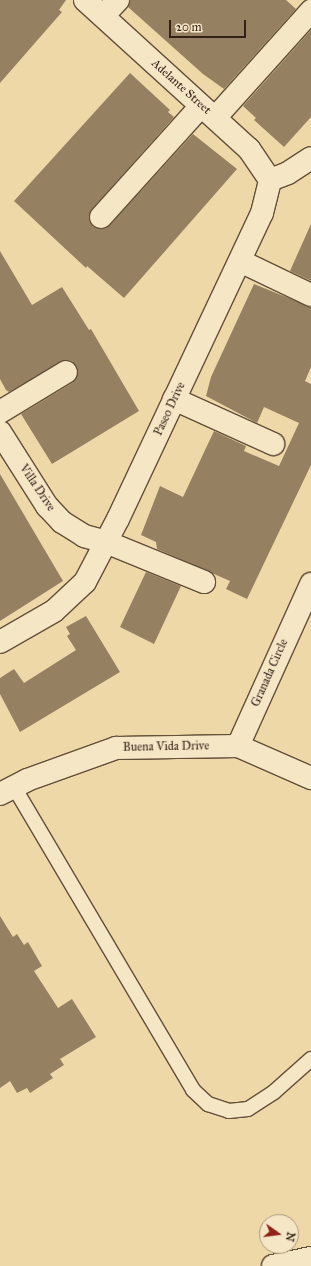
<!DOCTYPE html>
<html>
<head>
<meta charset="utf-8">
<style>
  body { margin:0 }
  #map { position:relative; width:311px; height:1266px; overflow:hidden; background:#efd8a8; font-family:"IM FELL Great Primer",serif }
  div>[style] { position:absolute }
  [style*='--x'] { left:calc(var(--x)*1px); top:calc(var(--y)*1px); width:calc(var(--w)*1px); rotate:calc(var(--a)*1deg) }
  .building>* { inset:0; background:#958061 }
  .roads { filter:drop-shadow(1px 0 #634f3a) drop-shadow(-1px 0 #634f3a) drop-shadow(0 1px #634f3a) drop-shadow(0 -1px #634f3a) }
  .lane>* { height:14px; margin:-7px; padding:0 7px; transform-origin:7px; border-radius:7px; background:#f5e6c6 }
  .street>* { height:22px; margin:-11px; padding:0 11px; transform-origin:11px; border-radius:11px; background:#f5e6c6 }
  .secondary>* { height:22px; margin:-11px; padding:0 11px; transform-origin:11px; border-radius:11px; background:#f5e6c6 }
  span { translate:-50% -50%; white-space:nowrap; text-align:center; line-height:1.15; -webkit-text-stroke:3.5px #f5e6c6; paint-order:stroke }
  .street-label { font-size:12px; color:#342115 }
  .north { position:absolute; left:259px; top:1214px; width:40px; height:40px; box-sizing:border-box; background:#f5e6c6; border:1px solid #a8977f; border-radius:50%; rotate:104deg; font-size:11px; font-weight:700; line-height:16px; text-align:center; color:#342115 }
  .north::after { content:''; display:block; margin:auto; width:14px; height:18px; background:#8f2418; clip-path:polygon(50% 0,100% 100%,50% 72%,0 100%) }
  .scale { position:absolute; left:169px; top:20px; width:77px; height:18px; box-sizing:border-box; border:2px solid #342115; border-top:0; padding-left:5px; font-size:12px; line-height:14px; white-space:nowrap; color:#342115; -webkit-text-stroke:3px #f5e6c6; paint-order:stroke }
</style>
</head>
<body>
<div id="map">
  <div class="building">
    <div style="clip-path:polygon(0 0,66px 0,59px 10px,62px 12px,0 83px)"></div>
    <div style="clip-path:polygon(130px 0,286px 0,296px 9px,224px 89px,203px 74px,128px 7px)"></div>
    <div style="clip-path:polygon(311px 30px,311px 117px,284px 147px,254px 120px,256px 118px,243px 106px)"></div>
    <div style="clip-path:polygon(130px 73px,170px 110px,168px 112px,174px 117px,92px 209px,89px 220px,93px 227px,104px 229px,110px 225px,193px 134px,237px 169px,124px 298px,87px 266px,86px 268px,14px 201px)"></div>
    <div style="clip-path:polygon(311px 224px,311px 281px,290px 271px)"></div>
    <div style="clip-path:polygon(0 251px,32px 305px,62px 287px,89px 330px,91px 329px,139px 411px,52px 464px,21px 414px,72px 383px,78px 371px,72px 361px,65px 360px,9px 392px,6px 390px,0 379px)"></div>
    <div style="clip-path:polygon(254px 284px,311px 307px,311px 367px,305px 381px,311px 384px,311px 465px,247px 599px,226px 589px,230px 581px,157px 549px,156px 542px,141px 535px,160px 486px,183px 497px,214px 431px,246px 446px,244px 451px,279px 466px,299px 423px,264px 407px,257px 423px,206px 396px,211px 377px)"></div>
    <div style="clip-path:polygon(0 474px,63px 581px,0 621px)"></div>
    <div style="clip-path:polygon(146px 572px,181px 586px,154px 644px,120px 627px)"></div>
    <div style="clip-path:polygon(86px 616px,120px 672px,20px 732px,0 694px,0 678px,14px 669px,24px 683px,76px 650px,67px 636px,70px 634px,66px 627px)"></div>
    <div style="clip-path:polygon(0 916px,13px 937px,17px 934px,24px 945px,28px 942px,42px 966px,34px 971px,58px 1008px,72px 999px,96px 1037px,60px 1059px,64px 1065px,50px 1074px,53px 1078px,30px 1093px,27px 1088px,17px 1093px,10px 1081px,0 1088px)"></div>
  </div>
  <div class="roads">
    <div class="lane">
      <div style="--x:14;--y:787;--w:352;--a:59.4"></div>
      <div style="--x:193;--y:1090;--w:21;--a:43"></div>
      <div style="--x:208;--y:1104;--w:22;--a:18"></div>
      <div style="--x:229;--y:1111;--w:19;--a:-6"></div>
      <div style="--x:248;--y:1109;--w:31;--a:-33"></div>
      <div style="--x:274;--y:1092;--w:50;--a:-41.7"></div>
    </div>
    <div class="street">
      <div style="--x:85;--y:0;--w:222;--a:42.3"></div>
      <div style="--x:249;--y:149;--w:37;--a:56"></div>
      <div style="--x:103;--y:16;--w:22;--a:-47"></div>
      <div style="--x:215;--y:118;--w:144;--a:-48.1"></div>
      <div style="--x:270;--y:180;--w:19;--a:-21"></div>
      <div style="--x:288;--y:173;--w:27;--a:-33"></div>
      <div style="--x:101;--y:217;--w:149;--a:-48"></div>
      <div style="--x:240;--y:261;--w:79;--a:25.6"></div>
      <div style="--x:174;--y:399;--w:109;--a:24.4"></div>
      <div style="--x:0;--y:412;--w:77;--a:-31.2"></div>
      <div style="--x:0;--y:432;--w:88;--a:57.6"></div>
      <div style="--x:47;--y:506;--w:22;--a:47"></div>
      <div style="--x:62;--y:522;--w:26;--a:32"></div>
      <div style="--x:84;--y:536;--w:23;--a:15"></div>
      <div style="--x:106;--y:542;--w:106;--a:22.2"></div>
      <div style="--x:0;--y:642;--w:62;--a:-29.9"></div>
      <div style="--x:54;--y:611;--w:42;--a:-43.1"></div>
      <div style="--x:85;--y:582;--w:71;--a:-62.4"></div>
      <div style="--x:118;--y:519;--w:338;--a:-64.8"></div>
      <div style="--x:262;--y:213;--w:34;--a:-76"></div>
      <div style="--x:238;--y:746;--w:178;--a:-65.7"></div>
      <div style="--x:0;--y:794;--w:30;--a:-27"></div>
      <div style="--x:27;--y:780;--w:95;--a:-19.8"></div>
      <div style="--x:116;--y:748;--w:122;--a:-0.9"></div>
      <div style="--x:238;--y:746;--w:80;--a:23.7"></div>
    </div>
    <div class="secondary">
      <div style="--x:273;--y:1266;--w:39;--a:-12"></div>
    </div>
  </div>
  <div class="street-label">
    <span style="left:181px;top:87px;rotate:42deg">Adelante Street</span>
    <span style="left:170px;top:409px;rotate:-65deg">Paseo Drive</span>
    <span style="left:37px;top:488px;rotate:56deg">Villa Drive</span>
    <span style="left:270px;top:673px;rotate:-66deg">Granada Circle</span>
    <span style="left:166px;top:747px;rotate:-1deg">Buena Vida Drive</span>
  </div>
  <div class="north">N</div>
  <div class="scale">20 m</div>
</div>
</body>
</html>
